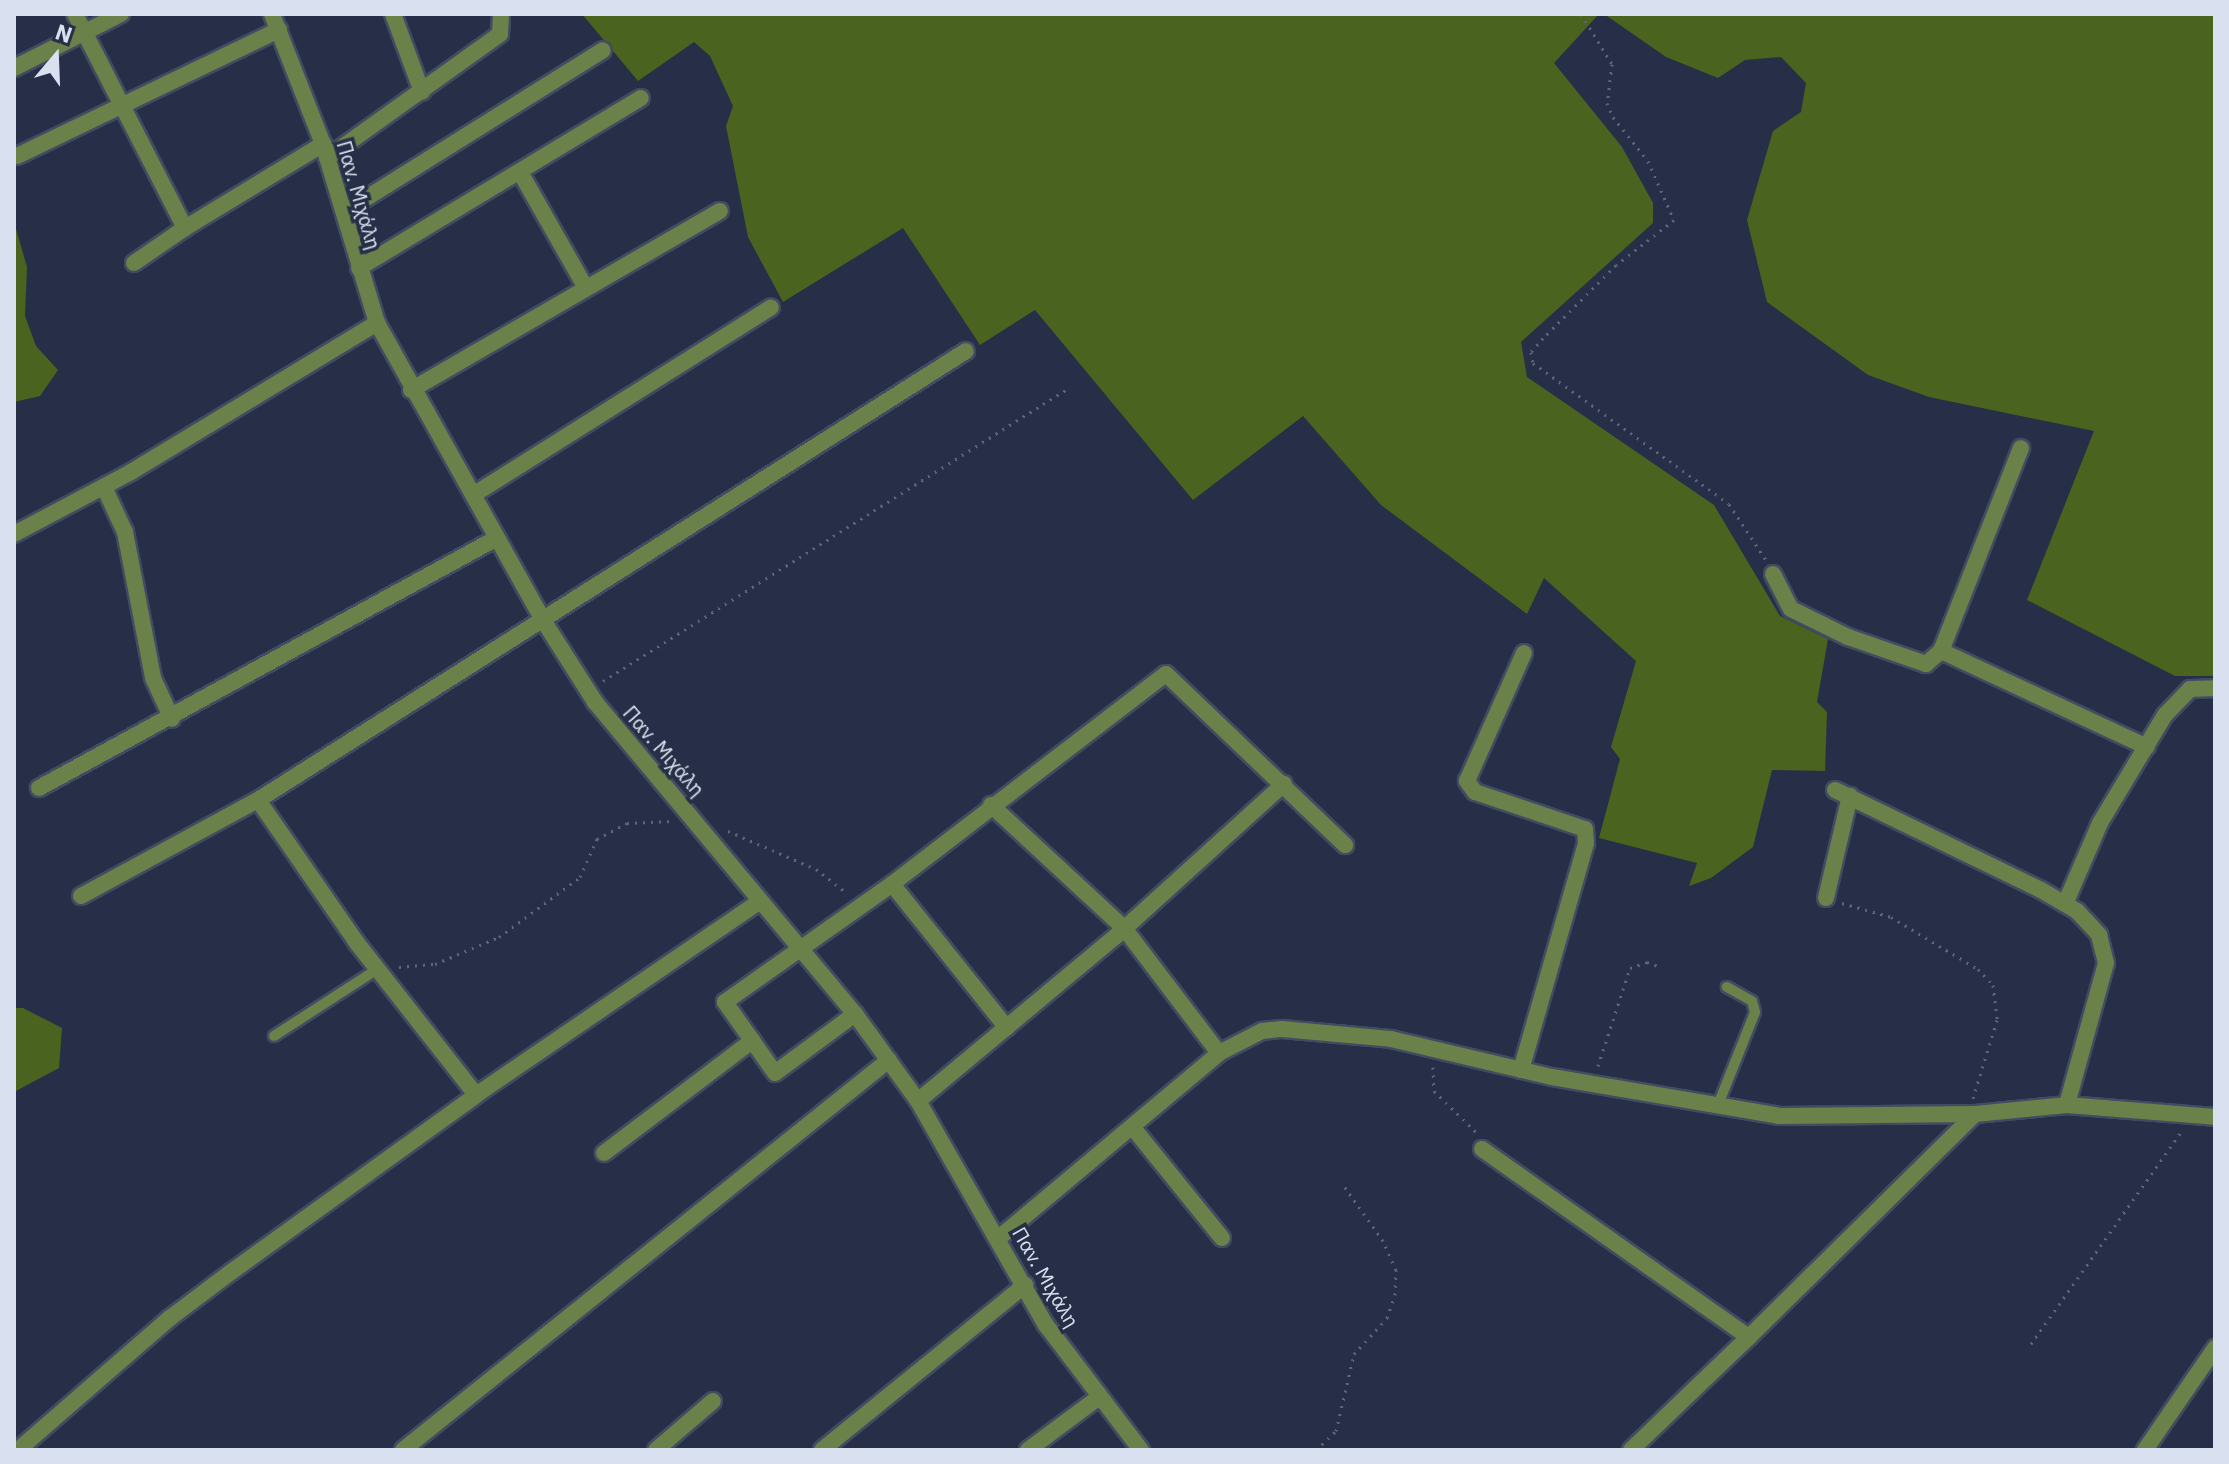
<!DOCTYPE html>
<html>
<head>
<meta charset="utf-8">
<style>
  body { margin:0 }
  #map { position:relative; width:2229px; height:1464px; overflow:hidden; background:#262f47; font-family:"IBM Plex Sans",sans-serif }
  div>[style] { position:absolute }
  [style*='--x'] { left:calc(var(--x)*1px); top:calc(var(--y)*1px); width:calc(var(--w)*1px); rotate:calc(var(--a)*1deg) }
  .green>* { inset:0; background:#4a631e }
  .path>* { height:3px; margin-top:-1.5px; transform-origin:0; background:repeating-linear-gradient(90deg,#5e667b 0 2px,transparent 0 8px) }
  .roads { filter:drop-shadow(2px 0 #434b62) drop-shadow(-2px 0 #434b62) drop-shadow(0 2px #434b62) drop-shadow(0 -2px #434b62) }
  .service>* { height:10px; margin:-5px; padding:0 5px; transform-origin:5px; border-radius:5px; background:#6a8149 }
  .minor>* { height:16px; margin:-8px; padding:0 8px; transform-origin:8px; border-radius:8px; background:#6a8149 }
  .tertiary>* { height:16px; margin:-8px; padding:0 8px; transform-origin:8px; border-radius:8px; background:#6a8149 }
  span { translate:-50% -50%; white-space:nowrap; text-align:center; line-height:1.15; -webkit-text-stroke:7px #262f47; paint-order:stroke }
  .street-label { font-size:20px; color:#d9e0ef }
  .frame { position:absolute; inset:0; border:16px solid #d9e0ef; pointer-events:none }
  .north { position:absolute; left:16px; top:16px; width:80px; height:80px; -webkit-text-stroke:6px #262f47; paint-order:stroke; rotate:19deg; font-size:22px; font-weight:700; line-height:32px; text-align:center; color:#d9e0ef }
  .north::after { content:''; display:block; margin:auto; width:28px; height:36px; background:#d9e0ef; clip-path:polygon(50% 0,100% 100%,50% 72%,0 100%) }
</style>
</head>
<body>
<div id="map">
  <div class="green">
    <div style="clip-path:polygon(582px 14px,1599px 14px,1554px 63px,1622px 147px,1653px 203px,1653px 223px,1521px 342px,1527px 377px,1714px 505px,1780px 616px,1828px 639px,1817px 702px,1827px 712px,1825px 771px,1772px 770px,1753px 847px,1711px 878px,1689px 886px,1697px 863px,1599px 838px,1620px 759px,1611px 747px,1636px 661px,1544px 578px,1527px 614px,1381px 505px,1303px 416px,1193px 500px,1035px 310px,980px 345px,903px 228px,783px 302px,748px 237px,726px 126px,733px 106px,710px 56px,694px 42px,638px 81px)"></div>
    <div style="clip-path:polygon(1604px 14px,2215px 14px,2215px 676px,2175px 676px,2027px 600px,2094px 431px,1929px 397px,1868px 375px,1767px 302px,1747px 220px,1773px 131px,1801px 112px,1806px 83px,1781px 57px,1745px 60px,1718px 78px,1666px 57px)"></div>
    <div style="clip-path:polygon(14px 222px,27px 267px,25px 316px,36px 346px,58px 370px,40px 396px,14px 402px)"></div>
    <div style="clip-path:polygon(14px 1008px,23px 1008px,62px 1028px,59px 1068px,14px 1092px)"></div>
  </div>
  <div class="path">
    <div style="--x:1581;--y:14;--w:59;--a:58.2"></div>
    <div style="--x:1612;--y:64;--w:39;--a:97"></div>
    <div style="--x:1607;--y:103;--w:15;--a:67"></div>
    <div style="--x:1613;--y:117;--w:56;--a:51.5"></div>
    <div style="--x:1648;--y:161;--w:64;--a:66.2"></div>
    <div style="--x:1674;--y:220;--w:73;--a:142.2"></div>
    <div style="--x:1616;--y:265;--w:103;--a:135"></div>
    <div style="--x:1543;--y:338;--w:18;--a:131"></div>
    <div style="--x:1531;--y:352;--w:11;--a:80"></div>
    <div style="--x:1533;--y:363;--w:241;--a:35.7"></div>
    <div style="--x:1729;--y:504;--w:67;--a:56.5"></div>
    <div style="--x:603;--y:681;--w:548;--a:-32.18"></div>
    <div style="--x:728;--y:831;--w:96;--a:23.4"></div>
    <div style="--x:816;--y:869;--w:39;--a:38"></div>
    <div style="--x:1842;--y:903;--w:51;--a:15.9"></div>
    <div style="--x:1891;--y:917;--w:101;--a:30.9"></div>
    <div style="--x:1978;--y:969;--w:22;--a:47"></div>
    <div style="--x:1993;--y:985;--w:35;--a:83"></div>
    <div style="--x:1997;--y:1020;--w:82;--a:107.1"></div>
    <div style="--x:399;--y:967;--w:36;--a:-5"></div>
    <div style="--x:435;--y:964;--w:69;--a:-22.9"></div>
    <div style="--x:499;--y:937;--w:101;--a:-36.5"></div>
    <div style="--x:580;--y:877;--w:42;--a:-65.9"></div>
    <div style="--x:597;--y:839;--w:34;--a:-28"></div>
    <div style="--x:627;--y:823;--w:46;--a:-2.5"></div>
    <div style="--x:1598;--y:1066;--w:103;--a:-71.9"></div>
    <div style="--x:1630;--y:968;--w:18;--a:-19"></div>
    <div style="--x:1647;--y:962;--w:15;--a:20"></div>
    <div style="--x:1433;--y:1067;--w:24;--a:88"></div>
    <div style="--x:1434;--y:1091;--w:60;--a:44.3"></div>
    <div style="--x:2031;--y:1344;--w:261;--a:-54.7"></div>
    <div style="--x:1316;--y:1450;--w:28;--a:-44"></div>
    <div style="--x:1336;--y:1431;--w:79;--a:-76.8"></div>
    <div style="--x:1354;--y:1354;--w:49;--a:-47.5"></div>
    <div style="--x:1387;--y:1318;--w:24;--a:-71"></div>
    <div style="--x:1395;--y:1295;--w:25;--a:-88"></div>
    <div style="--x:1396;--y:1270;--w:32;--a:-114"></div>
    <div style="--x:1383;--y:1241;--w:71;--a:-125.3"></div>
  </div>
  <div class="roads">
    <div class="service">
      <div style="--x:274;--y:1036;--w:125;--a:-32.9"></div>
      <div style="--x:1718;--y:1105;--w:100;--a:-68.3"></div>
      <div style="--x:1755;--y:1012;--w:11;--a:-105"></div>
      <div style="--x:1752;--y:1001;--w:29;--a:-151"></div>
    </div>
    <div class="minor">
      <div style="--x:75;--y:14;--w:241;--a:62.8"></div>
      <div style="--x:185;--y:228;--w:162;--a:-31.3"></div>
      <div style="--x:393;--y:14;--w:83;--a:69.6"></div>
      <div style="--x:14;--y:68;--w:120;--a:-26.8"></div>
      <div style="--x:17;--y:156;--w:291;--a:-25.7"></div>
      <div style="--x:327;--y:158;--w:213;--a:-35.6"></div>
      <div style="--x:500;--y:34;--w:20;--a:-87"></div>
      <div style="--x:520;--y:172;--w:133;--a:60.4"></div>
      <div style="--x:344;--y:212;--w:305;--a:-32"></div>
      <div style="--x:134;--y:263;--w:62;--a:-34.5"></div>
      <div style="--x:359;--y:268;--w:329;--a:-31.1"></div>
      <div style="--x:411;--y:390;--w:357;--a:-30.1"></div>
      <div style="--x:104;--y:487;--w:50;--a:65"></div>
      <div style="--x:125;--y:532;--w:149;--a:79.1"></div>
      <div style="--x:153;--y:678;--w:45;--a:65.1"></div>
      <div style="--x:473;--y:495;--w:352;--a:-32.2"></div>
      <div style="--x:14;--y:534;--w:132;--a:-27.9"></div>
      <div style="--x:131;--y:472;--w:288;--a:-31.2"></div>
      <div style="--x:1773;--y:574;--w:39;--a:63"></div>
      <div style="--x:1791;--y:609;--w:64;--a:26.2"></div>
      <div style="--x:1848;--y:637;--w:83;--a:19.1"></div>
      <div style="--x:1926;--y:664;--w:20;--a:-41"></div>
      <div style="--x:1941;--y:651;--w:227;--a:25"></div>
      <div style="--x:1941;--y:651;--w:218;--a:-68.5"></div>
      <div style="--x:39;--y:788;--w:522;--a:-28.63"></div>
      <div style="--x:1835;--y:790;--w:229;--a:25.9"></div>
      <div style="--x:2041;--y:890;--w:42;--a:30.3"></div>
      <div style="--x:2077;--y:911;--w:33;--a:47"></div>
      <div style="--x:2099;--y:935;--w:29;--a:76"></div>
      <div style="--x:2106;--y:963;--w:147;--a:105.4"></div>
      <div style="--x:258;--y:800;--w:174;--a:55.3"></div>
      <div style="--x:357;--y:943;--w:193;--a:51.9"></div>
      <div style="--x:991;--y:805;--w:181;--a:42.8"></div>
      <div style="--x:1124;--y:928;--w:157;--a:52.8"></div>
      <div style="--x:892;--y:884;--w:184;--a:51.4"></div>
      <div style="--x:81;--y:896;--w:201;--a:-28.5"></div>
      <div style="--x:258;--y:800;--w:838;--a:-32.38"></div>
      <div style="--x:1826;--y:898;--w:105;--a:-76.8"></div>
      <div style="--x:2065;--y:904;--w:88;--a:-66.6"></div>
      <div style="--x:2100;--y:823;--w:126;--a:-59"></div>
      <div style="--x:2165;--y:715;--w:36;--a:-46"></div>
      <div style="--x:2190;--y:689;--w:25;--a:-2"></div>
      <div style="--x:855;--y:1014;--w:99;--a:143.6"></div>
      <div style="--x:775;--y:1073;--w:87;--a:-125.2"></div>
      <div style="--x:725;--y:1002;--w:204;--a:-35.2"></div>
      <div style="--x:892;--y:884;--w:345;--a:-37.5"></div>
      <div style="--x:1166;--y:674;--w:248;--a:43.7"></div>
      <div style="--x:1521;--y:1070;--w:236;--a:-74"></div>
      <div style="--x:1586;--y:843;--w:14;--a:-94"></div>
      <div style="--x:1585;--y:829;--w:116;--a:-161.4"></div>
      <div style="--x:1475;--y:792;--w:14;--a:-126"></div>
      <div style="--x:1467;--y:781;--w:140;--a:-66"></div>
      <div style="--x:918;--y:1101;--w:256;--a:-39.8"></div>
      <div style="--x:1115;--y:937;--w:228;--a:-42.2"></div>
      <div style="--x:1134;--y:1129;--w:140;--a:51.1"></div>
      <div style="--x:1482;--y:1149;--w:327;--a:35.2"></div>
      <div style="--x:1749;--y:1337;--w:317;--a:-44.6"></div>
      <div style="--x:604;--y:1153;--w:186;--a:-37.1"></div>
      <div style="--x:1000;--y:1237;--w:286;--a:-40"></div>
      <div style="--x:1219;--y:1053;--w:48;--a:-27.1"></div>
      <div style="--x:1262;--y:1031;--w:20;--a:-6"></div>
      <div style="--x:1282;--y:1029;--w:109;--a:5.2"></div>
      <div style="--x:1391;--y:1039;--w:165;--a:13.3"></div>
      <div style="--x:1552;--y:1077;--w:230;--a:9.7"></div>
      <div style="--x:1779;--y:1116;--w:196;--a:-0.6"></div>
      <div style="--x:1975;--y:1114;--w:92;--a:-5.6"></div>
      <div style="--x:2067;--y:1105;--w:148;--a:4.6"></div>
      <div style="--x:18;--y:1450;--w:201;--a:-41"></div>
      <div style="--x:170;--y:1318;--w:76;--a:-37"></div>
      <div style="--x:231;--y:1272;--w:302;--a:-35.8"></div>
      <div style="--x:476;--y:1095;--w:343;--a:-34.3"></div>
      <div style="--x:403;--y:1450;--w:623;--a:-38.75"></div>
      <div style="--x:656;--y:1450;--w:75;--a:-40.7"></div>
      <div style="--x:822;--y:1450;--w:262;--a:-39.1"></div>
      <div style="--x:1028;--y:1450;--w:89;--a:-36.7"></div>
      <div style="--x:1631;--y:1450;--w:163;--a:-43.8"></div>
      <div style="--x:2145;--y:1450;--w:124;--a:-55.5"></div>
    </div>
    <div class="tertiary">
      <div style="--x:272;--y:14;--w:140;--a:68.6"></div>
      <div style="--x:323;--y:144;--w:187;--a:73.2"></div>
      <div style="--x:377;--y:323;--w:340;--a:60.8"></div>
      <div style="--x:543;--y:620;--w:97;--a:57.6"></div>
      <div style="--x:595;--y:702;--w:406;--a:50.2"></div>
      <div style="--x:855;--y:1014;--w:107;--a:54.1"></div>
      <div style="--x:918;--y:1101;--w:258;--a:60.3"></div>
      <div style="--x:1046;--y:1325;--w:157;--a:52.8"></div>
    </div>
  </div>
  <div class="street-label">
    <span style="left:359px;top:195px;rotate:74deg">Παν. Μιχάλη</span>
    <span style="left:664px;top:751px;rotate:49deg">Παν. Μιχάλη</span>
    <span style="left:1046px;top:1277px;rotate:60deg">Παν. Μιχάλη</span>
  </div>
  <div class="frame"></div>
  <div class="north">N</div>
</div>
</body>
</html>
